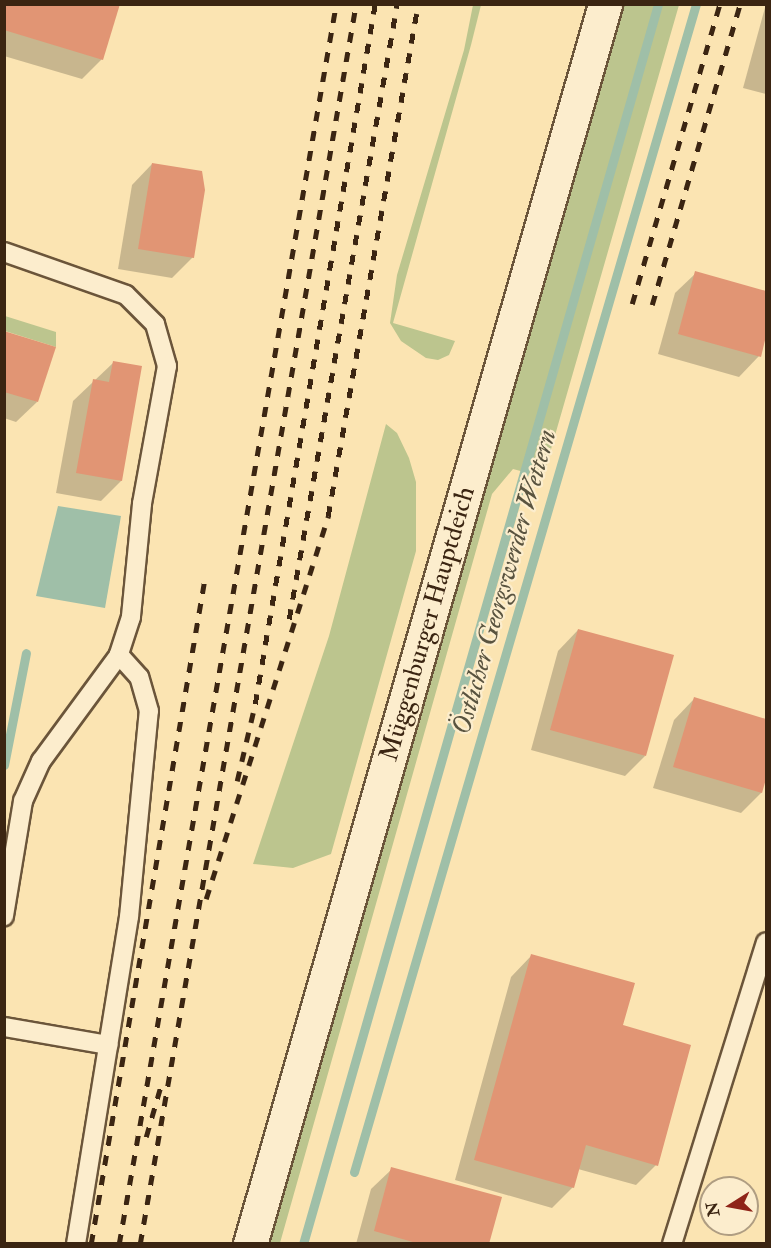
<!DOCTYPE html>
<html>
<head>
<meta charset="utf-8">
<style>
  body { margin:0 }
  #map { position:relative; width:771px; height:1248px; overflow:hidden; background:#fbe4b2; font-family:"IM FELL Double Pica",serif }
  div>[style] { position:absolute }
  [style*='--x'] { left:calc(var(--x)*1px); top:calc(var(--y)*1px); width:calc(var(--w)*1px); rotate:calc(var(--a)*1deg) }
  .green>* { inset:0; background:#bcc58e }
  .water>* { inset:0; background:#9fbfa8 }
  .shadow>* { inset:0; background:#0003 }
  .stream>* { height:9px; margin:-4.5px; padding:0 4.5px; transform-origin:4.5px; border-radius:4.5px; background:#9fbfa8 }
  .building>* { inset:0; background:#e19574 }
  .roads { filter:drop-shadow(2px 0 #6b553a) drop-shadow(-2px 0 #6b553a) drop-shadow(0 2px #6b553a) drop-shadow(0 -2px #6b553a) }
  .service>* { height:18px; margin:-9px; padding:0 9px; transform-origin:9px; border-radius:9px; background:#fcedcd }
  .tertiary>* { height:33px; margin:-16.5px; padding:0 16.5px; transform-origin:16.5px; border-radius:16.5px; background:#fcedcd }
  .rail>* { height:4.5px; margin-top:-2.25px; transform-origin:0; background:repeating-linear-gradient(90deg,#3b2512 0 10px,transparent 0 20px) }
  span { translate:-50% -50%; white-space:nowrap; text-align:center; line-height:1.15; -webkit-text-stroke:4.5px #fcedcd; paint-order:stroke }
  .street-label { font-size:26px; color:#3b2512 }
  .water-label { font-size:27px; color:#59533f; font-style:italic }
  .frame { position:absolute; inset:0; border:6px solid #3b2512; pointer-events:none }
  .north { position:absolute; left:699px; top:1176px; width:60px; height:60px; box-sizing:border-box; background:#fcedcd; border:2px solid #af9d82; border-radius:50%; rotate:259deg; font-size:16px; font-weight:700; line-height:24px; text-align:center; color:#3b2512 }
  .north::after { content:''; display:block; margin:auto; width:21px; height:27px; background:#8f2418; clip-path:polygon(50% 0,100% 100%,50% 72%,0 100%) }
</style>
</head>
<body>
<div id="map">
  <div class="green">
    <div style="clip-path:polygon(473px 5px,481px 5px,471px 45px,393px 323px,455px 341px,449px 355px,438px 360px,426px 358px,401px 341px,390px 323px,397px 275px,464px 50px)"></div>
    <div style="clip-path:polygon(620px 5px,679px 5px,543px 477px,513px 469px,492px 494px,280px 1243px,266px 1244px)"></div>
    <div style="clip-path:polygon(5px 316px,56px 332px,56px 347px,5px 331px)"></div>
    <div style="clip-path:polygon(386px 424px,397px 433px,409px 458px,416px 482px,416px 551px,331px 854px,293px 868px,253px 864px,329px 636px)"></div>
  </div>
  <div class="water">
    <div style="clip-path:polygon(58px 506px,121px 516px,105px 608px,36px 596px)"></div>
  </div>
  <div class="shadow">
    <div style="clip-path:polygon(4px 4px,102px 59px,82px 79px,4px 56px)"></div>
    <div style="clip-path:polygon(766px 4px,766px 94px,743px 88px)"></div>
    <div style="clip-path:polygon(152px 164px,193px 257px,172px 278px,118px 269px,132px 185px)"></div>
    <div style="clip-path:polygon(696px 273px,766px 293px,766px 330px,759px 356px,739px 377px,658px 354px,675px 293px)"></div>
    <div style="clip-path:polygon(4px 332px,37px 402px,16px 422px,4px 418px)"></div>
    <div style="clip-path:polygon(113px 363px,121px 481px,101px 501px,56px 493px,73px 401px)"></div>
    <div style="clip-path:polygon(578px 630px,645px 756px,625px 776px,531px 750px,558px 651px)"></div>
    <div style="clip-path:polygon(694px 699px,766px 720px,766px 774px,761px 793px,741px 813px,653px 788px,674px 720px)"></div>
    <div style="clip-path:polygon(531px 956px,621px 1027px,656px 1165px,636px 1185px,578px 1169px,573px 1187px,552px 1208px,455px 1180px,511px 977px)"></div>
    <div style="clip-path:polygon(392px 1169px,487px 1244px,356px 1244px,371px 1189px)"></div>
  </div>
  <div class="stream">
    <div style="--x:4;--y:765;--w:114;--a:-78.9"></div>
    <div style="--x:354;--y:1172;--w:1217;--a:-73.68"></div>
    <div style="--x:303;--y:1244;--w:1290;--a:-74.02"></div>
  </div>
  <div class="building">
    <div style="clip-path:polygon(4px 4px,120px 4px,103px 60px,4px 30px)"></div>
    <div style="clip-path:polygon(152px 163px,202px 171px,205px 190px,194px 258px,138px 249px)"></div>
    <div style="clip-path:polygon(695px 271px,766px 291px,766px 336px,761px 357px,678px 334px)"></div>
    <div style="clip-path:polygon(4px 331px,56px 347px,38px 402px,4px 392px)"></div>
    <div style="clip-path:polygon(113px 361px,142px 366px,122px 481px,76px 473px,93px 379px,109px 382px)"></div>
    <div style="clip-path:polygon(578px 629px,674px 655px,646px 756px,550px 730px)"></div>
    <div style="clip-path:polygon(694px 697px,766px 719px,766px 779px,762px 793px,673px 767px)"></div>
    <div style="clip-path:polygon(531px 954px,635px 983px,623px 1025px,691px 1045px,658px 1166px,586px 1145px,574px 1188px,474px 1160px)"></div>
    <div style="clip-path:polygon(391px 1167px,502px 1197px,489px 1244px,420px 1244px,374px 1231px)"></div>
  </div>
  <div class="roads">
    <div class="service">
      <div style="--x:4;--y:252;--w:129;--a:19.4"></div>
      <div style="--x:126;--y:295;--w:41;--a:45"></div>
      <div style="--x:155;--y:324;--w:44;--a:74.1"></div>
      <div style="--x:167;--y:366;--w:140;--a:100.3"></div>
      <div style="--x:142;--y:504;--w:114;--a:95.6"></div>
      <div style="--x:131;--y:617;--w:40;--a:108"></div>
      <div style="--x:119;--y:655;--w:132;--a:126.3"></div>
      <div style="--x:41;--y:761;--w:44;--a:114.2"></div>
      <div style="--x:23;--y:801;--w:117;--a:99.4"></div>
      <div style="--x:4;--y:1027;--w:106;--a:9.8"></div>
      <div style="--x:76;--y:1244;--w:331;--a:-80.8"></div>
      <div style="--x:129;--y:917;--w:207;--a:-84.5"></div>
      <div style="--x:149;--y:711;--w:35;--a:-106"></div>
      <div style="--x:139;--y:677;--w:30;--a:-132"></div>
      <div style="--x:672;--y:1244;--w:316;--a:-72.7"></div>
    </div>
    <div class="tertiary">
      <div style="--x:250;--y:1244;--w:1290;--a:-74.02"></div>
    </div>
  </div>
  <div class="rail">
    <div style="--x:632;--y:304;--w:313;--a:-73.7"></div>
    <div style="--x:652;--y:305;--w:314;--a:-73.7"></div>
    <div style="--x:289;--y:619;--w:624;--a:-80.04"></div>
    <div style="--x:237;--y:781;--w:79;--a:-76.8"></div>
    <div style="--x:255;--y:704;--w:710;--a:-80.27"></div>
    <div style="--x:206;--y:899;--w:402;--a:-72.3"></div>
    <div style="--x:328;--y:516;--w:520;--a:-80.03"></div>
    <div style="--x:146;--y:1137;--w:54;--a:-73.9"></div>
    <div style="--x:91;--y:1244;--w:671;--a:-80.3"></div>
    <div style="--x:119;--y:1244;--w:1259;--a:-80.07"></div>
    <div style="--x:140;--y:1244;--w:1259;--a:-80.12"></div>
  </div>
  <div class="street-label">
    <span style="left:428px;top:624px;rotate:-74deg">Müggenburger Hauptdeich</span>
  </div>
  <div class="water-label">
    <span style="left:504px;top:582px;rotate:-74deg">Östlicher Georgswerder Wettern</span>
  </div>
  <div class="frame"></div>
  <div class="north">N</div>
</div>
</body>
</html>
